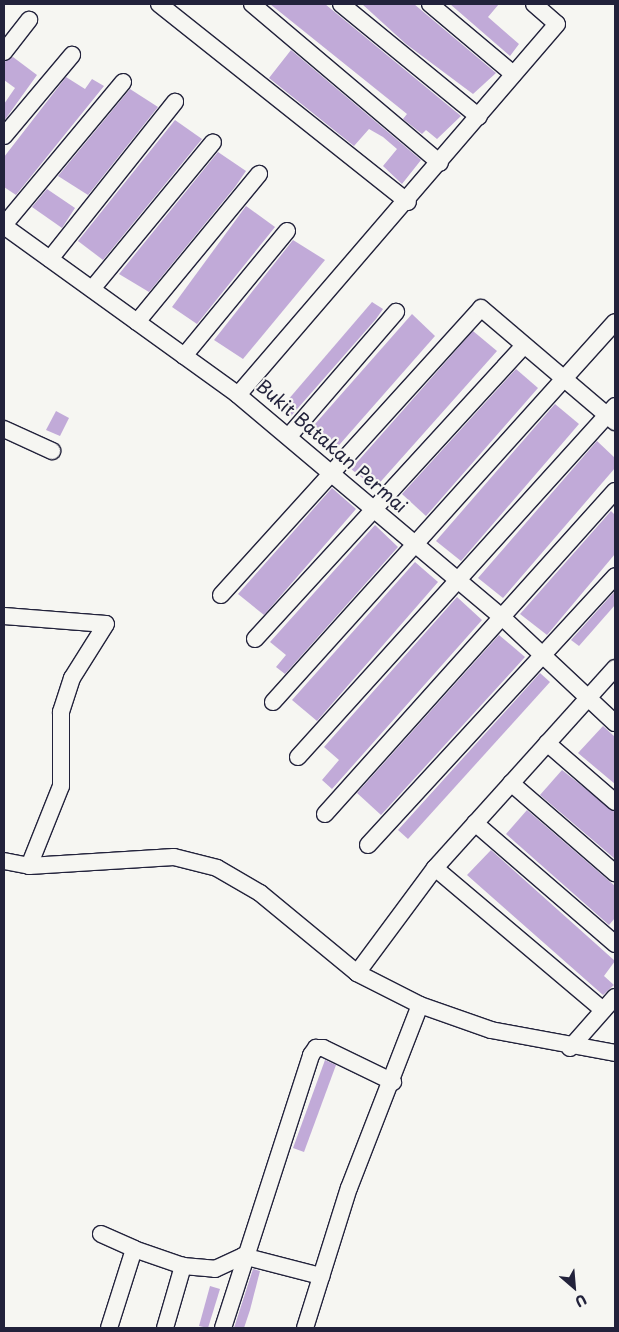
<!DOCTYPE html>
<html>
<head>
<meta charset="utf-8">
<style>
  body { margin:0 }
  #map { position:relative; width:619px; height:1332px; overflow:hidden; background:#f6f6f2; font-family:"Playpen Sans",sans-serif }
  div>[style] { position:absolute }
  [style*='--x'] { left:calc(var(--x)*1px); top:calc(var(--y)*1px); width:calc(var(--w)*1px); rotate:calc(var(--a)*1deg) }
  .building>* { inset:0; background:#c1aad8 }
  .roads { filter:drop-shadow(1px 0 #22223b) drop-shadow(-1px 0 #22223b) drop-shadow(0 1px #22223b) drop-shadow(0 -1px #22223b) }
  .minor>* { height:16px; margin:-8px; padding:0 8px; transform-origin:8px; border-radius:8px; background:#f6f6f2 }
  span { translate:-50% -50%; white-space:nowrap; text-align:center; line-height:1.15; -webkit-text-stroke:4.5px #f6f6f2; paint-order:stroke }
  .street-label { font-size:18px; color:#22223b }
  .frame { position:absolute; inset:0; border:5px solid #22223b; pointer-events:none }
  .north { position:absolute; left:549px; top:1262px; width:50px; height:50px; -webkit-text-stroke:4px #f6f6f2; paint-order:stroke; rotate:153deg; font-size:14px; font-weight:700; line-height:20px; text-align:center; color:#22223b }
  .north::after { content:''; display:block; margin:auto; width:18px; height:22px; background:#22223b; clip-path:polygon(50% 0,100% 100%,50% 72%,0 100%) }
</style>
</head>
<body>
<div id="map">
  <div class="building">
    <div style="clip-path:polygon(270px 4px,325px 4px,461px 116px,437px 139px,426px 130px,422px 134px,403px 119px,407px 114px)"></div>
    <div style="clip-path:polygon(362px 4px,414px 4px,496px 73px,473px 94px,406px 44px)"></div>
    <div style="clip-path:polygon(450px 4px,499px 4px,488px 17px,519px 44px,510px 56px)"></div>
    <div style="clip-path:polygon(291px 50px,421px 160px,402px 184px,383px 166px,397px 149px,383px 137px,369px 129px,354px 146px,269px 78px)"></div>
    <div style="clip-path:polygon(13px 57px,37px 75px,4px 121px,4px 104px,15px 88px,4px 80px,4px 62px)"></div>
    <div style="clip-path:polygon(66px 77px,85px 89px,92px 79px,104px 86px,16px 195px,4px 187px,4px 157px)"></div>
    <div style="clip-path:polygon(130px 89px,158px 107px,88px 195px,58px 176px)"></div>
    <div style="clip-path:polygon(175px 120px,202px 139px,103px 260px,78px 241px)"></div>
    <div style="clip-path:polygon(218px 152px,246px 171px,235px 187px,149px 292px,119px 274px)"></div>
    <div style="clip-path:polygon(47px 189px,75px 208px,62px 228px,32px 207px)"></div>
    <div style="clip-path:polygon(246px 206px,275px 227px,197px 324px,172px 307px)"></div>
    <div style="clip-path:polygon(293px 240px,325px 260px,243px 359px,214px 340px)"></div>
    <div style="clip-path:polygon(372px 302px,383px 309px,376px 319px,291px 416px,281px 408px)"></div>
    <div style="clip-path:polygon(412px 314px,435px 336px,333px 452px,308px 432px)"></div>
    <div style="clip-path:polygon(473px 331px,497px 351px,375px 488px,351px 469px)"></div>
    <div style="clip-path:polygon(516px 369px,538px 388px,426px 516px,402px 494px)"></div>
    <div style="clip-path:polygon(555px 404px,579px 424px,461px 561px,436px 541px)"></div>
    <div style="clip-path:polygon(56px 411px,69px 418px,60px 436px,46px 430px)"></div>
    <div style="clip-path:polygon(597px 441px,615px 458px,615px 468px,503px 598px,478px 578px)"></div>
    <div style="clip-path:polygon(332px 488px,356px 509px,264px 615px,238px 594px)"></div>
    <div style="clip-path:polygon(611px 511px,615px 515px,615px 554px,547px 635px,520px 614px)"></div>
    <div style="clip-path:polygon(375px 525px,398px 547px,285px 674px,276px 667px,286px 655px,270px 642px)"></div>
    <div style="clip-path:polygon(415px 562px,438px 582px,317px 721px,292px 700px)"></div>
    <div style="clip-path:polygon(615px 591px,615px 605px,579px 646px,571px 640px)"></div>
    <div style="clip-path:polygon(457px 597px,482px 620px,332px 789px,322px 780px,339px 760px,324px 747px)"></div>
    <div style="clip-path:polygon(499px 635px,525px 657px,381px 815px,357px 793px)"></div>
    <div style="clip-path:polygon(540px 673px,550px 682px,408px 839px,398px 830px)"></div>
    <div style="clip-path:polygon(603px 726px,615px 737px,615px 784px,578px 753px)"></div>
    <div style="clip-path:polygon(562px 770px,615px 812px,615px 859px,540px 795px)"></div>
    <div style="clip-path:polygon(527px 810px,615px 886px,615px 918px,609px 925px,506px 834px)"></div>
    <div style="clip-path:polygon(491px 850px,615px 961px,604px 976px,614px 985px,603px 995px,467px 875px)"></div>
    <div style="clip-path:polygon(325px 1060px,336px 1065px,304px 1152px,293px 1148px)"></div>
    <div style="clip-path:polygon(253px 1269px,260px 1271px,250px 1310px,244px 1328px,234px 1328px)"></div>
    <div style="clip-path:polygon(210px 1286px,220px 1289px,208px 1328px,199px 1326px)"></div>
  </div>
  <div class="roads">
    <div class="minor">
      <div style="--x:159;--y:4;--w:318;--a:38.5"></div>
      <div style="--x:252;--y:4;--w:246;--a:40.2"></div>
      <div style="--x:341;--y:4;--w:178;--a:39.3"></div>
      <div style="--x:430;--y:4;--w:109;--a:40.1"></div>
      <div style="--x:534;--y:4;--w:30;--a:41"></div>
      <div style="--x:557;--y:24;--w:489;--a:130.7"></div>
      <div style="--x:238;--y:395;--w:345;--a:40.1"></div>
      <div style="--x:502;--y:617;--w:155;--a:43.2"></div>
      <div style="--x:4;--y:52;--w:41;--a:-52"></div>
      <div style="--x:4;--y:136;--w:106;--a:-50"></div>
      <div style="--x:4;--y:225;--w:186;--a:-50.2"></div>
      <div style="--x:4;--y:226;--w:289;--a:35.8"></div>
      <div style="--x:50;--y:259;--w:201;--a:-51.5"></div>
      <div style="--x:92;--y:289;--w:190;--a:-50.5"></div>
      <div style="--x:137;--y:322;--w:192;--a:-50.5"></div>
      <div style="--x:184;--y:356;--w:162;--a:-50.5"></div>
      <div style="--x:4;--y:429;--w:53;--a:24.6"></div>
      <div style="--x:289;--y:436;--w:164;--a:-49.2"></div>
      <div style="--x:221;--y:595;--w:387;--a:-47.8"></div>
      <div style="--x:481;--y:308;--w:176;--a:40.4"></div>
      <div style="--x:4;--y:616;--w:102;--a:4.5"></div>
      <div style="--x:106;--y:624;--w:64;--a:122.2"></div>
      <div style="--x:72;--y:678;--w:36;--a:108"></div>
      <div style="--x:61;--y:712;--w:74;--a:90"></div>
      <div style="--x:61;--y:786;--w:86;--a:111.8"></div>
      <div style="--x:255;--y:639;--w:398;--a:-47.5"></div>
      <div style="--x:273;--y:702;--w:511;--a:-48.01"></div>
      <div style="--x:547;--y:743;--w:90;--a:40.9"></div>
      <div style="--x:298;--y:757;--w:473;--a:-47.9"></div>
      <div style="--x:511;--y:783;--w:138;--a:40.9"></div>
      <div style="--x:325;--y:814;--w:434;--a:-48.1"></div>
      <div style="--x:475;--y:823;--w:185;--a:40.8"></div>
      <div style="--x:368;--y:845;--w:365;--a:-47.4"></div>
      <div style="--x:4;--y:861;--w:25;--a:11"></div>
      <div style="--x:29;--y:866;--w:145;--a:-3.6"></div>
      <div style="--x:174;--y:857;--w:44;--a:14.3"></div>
      <div style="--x:217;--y:868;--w:50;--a:30.2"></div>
      <div style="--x:260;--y:893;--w:126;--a:39.5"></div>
      <div style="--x:357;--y:973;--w:71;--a:26.9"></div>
      <div style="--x:420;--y:1005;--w:75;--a:19.4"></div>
      <div style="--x:491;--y:1030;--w:126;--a:10.5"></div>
      <div style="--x:435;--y:868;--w:220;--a:40.2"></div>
      <div style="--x:357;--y:973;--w:131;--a:-53.4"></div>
      <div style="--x:435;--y:868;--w:269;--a:-48"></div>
      <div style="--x:570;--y:1048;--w:68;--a:-48.6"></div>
      <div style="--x:101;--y:1234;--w:36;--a:24"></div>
      <div style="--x:109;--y:1328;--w:83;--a:-72.4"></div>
      <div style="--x:134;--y:1249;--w:52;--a:19.1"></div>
      <div style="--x:165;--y:1328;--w:65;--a:-73.8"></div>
      <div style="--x:183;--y:1266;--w:32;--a:5"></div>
      <div style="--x:215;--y:1269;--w:31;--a:-25"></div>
      <div style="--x:243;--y:1256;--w:81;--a:14.4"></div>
      <div style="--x:223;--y:1328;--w:287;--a:-72.1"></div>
      <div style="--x:311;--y:1055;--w:9;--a:-54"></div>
      <div style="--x:316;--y:1048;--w:7;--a:0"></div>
      <div style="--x:323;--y:1048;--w:78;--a:25.9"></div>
      <div style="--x:305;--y:1328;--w:147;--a:-72.6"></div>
      <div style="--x:349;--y:1188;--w:196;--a:-68.8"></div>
    </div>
  </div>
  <div class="street-label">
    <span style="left:332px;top:446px;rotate:41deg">Bukit Batakan Permai</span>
  </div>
  <div class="frame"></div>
  <div class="north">U</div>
</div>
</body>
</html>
